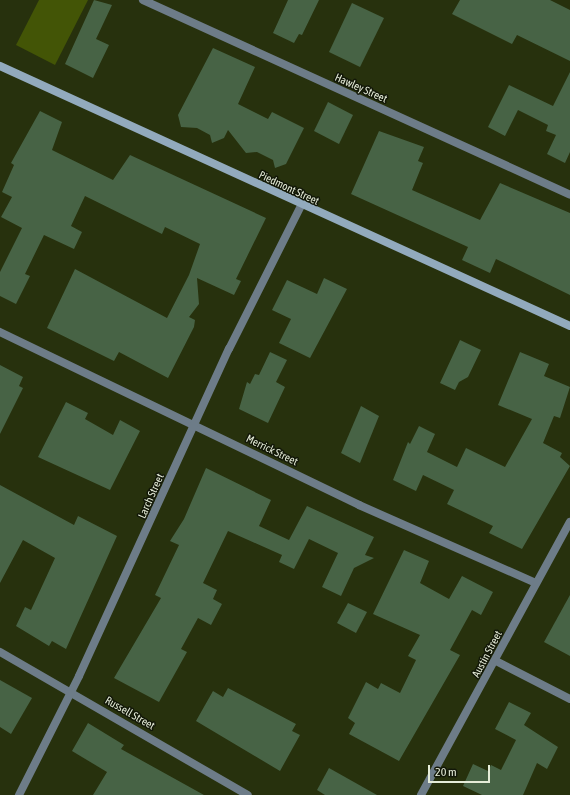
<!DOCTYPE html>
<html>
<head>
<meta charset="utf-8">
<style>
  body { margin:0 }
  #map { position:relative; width:570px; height:795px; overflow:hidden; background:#27310d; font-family:"Asap Condensed",sans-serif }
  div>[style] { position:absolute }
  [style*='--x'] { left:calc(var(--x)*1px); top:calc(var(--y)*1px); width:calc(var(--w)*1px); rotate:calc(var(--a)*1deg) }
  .green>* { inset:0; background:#435506 }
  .building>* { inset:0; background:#476345 }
  .street>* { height:8px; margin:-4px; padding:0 4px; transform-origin:4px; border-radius:4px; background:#6d7c88 }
  .secondary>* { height:8px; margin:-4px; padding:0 4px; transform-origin:4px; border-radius:4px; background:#92aabd }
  span { translate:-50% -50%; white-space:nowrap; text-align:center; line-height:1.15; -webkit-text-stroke:3px #121708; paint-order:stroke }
  .street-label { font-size:11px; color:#e5ecd8 }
  .scale { position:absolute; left:428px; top:765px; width:62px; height:18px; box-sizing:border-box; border:2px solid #e5ecd8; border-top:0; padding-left:5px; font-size:12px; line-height:14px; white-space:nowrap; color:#e5ecd8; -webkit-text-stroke:3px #121708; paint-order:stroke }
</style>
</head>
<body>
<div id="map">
  <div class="green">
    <div style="clip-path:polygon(39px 0,88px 0,55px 65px,16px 45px)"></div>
  </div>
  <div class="building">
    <div style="clip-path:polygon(94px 0,112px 5px,96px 39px,109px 45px,93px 78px,65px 64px)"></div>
    <div style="clip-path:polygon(288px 0,319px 0,302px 35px,299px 34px,294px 43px,273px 33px)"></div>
    <div style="clip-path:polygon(460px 0,550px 0,570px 10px,570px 61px,517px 35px,512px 44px,452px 14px)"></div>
    <div style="clip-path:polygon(352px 3px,384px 18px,360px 67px,329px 52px)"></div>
    <div style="clip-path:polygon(213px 48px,255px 67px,238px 104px,268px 119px,272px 112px,304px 128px,286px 164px,275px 168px,273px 160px,257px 152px,246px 153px,228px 130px,224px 138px,212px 143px,210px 135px,197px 128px,181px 127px,178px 115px)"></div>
    <div style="clip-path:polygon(570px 72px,570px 152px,565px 163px,547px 154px,556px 135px,546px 131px,548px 125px,518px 110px,505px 136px,488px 127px,509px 85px,553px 106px)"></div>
    <div style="clip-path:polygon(328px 102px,353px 115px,339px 144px,314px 131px)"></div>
    <div style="clip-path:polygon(40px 111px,62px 122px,52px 150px,113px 180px,130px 155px,266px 218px,236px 279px,241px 281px,234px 295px,197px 278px,199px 304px,189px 317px,195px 320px,194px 327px,168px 378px,119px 352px,114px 361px,47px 328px,75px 269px,167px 318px,189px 275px,200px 244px,165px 227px,162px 234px,85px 196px,71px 226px,82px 232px,74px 249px,44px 235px,25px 274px,30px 276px,16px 304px,0 296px,0 272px,22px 228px,1px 217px,12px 197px,2px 192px,14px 165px,11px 163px)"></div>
    <div style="clip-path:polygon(379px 131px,424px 147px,418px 161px,423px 163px,412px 190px,480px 220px,500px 183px,570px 213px,570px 295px,496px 259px,490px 273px,462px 260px,468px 247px,351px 194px)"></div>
    <div style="clip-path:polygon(324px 278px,347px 289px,310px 358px,279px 343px,291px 319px,272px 310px,287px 280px,317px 294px)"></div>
    <div style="clip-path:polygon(460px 340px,481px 350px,468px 377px,459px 382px,455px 390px,440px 383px)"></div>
    <div style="clip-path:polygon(270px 352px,287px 360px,276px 382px,285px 387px,268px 423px,239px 409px,247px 382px,250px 384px,255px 374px,259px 375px)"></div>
    <div style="clip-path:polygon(520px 352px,549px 364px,544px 376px,570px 387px,560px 418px,554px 416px,543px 443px,562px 453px,560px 457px,570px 466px,522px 549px,489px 533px,493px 526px,447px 504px,454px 490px,423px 475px,416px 491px,393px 480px,408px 442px,410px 444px,419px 426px,435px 434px,427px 452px,457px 467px,466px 448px,505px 467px,532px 419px,498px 405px)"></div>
    <div style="clip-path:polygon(0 365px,23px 377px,19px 386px,23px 388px,0 434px)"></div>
    <div style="clip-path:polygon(66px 402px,88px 413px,85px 419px,113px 435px,120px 420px,140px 431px,110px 490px,38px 457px)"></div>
    <div style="clip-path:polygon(361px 406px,379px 416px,360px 463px,341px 453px)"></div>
    <div style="clip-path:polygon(206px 468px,271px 500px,259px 526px,289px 540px,307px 506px,374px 537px,365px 555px,374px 558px,354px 568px,341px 596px,322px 587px,338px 553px,309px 539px,294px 569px,279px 562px,282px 555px,228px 531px,203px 583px,217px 590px,213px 599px,222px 604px,211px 625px,198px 618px,181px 649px,187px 652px,159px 702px,114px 678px,161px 598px,155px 595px,179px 545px,170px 541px,184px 519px)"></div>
    <div style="clip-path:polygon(0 485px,74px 525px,78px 516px,117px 536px,66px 649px,52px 641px,49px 646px,16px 626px,25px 607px,31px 610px,55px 558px,23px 540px,0 583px)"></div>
    <div style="clip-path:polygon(404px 550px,429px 561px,420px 583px,449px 599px,462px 576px,493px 592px,481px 615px,472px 610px,450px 650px,460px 655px,399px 761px,349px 734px,355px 723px,348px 718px,366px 682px,378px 689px,381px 683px,400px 693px,416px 660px,408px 656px,420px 635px,373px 614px)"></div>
    <div style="clip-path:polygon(570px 595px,570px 656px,544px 642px)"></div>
    <div style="clip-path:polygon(348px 603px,367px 612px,356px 633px,337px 623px)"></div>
    <div style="clip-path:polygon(0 680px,32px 698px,11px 734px,0 727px)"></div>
    <div style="clip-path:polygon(228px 688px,296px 724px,292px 731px,300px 735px,280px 771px,196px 721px,213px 691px,223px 697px)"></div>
    <div style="clip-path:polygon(509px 702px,531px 713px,524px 725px,558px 747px,547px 769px,537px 763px,523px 795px,482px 795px,463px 786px,473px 764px,488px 771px,491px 765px,501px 770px,516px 740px,495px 729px)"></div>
    <div style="clip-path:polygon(88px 723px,124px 745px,121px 749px,204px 795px,93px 795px,107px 772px,72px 751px)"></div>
    <div style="clip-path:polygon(329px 768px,377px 795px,325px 795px,317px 790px)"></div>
  </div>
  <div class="street">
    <div style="--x:143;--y:0;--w:469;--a:24.5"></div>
    <div style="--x:0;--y:332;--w:399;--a:25.7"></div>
    <div style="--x:359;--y:505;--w:193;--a:23.8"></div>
    <div style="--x:0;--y:652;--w:286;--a:30"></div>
    <div style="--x:496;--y:661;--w:83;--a:27.2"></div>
    <div style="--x:19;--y:795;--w:133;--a:-63.2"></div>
    <div style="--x:79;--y:676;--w:360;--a:-65.4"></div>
    <div style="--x:229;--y:349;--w:160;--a:-63.3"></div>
    <div style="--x:421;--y:795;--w:311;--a:-61.4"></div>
  </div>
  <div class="secondary">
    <div style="--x:0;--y:66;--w:626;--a:24.52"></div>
  </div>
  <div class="street-label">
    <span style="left:361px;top:88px;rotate:24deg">Hawley Street</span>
    <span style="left:289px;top:188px;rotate:25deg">Piedmont Street</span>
    <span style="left:272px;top:450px;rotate:26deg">Merrick Street</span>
    <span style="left:151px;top:496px;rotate:-66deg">Larch Street</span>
    <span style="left:487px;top:654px;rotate:-62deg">Austin Street</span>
    <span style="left:130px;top:713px;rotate:30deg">Russell Street</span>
  </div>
  <div class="scale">20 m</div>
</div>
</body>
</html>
